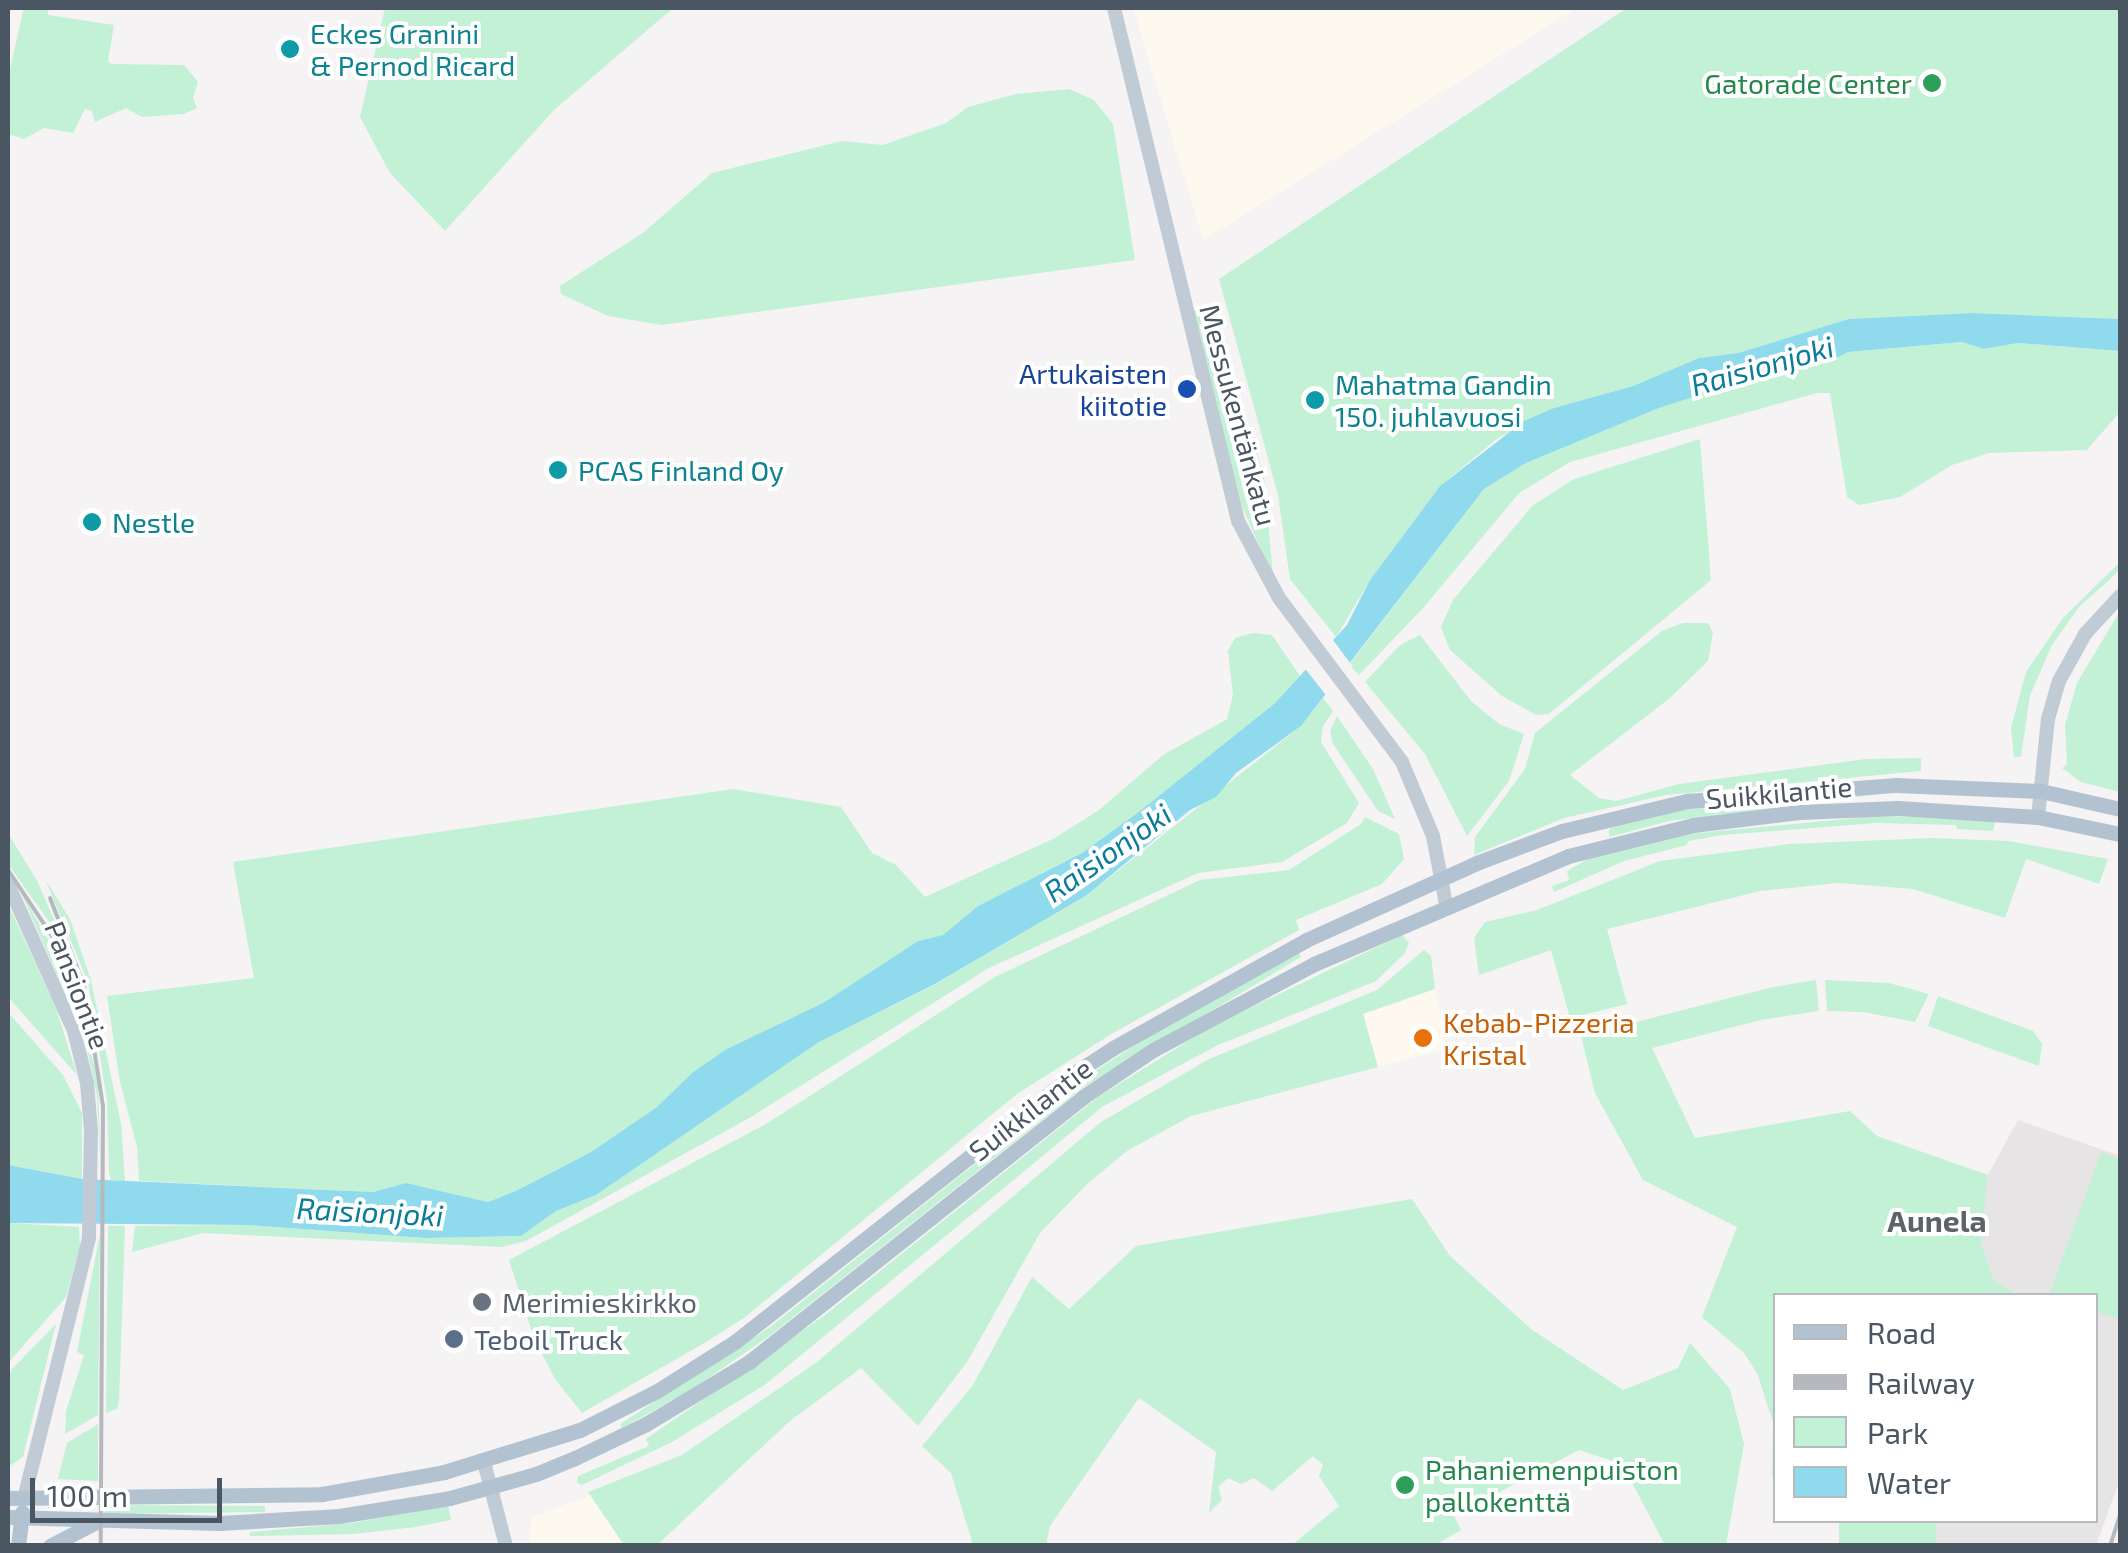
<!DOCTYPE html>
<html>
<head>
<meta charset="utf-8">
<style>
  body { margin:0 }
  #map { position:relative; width:2128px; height:1553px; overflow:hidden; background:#f5f3f3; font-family:"Exo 2",sans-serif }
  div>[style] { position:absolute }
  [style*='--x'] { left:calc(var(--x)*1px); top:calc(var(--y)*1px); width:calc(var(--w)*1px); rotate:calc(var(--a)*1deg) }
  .commercial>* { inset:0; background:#fdf9ef }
  .education>* { inset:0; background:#e6e4e5 }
  .green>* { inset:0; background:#c3f1d5 }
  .water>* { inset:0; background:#90daee }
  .pier>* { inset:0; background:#f5f3f3 }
  .secondary>* { height:14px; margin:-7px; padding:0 7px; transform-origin:7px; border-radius:7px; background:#c1cbd6 }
  .primary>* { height:15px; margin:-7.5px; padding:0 7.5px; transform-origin:7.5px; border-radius:7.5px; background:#b3c2d1 }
  .rail>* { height:4px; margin:-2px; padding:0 2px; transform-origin:2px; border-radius:2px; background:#b5b8bd }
  .dots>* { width:28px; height:28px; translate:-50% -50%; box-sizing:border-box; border:5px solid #fff; border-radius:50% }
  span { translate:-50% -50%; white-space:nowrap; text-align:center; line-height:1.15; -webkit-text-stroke:8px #fff; paint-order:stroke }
  .culture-label { font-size:28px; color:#0d838f }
  .left { translate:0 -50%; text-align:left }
  .leisure-label { font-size:28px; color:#27864d }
  .right { translate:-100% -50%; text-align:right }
  .transit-label { font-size:28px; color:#164399 }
  .street-label { font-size:28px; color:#4a5661 }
  .food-label { font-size:28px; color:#c56008 }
  .worship-label { font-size:28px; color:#5b616d }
  .service-label { font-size:28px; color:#4e5e75 }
  .water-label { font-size:30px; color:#0c7c9b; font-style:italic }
  .neighbourhood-label { font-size:30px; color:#5f6368; font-weight:700 }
  .frame { position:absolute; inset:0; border:10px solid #4a5661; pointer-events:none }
  .legend { position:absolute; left:1773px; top:1293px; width:325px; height:230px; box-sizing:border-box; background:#fff; border:2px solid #b7bbc0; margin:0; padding:12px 18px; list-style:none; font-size:30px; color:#4a5661 }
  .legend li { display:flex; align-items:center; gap:20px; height:50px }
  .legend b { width:50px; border:2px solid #b7bbc0 }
  .scale { position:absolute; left:30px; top:1478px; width:192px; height:45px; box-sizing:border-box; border:5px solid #4a5661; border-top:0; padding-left:12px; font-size:30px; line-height:35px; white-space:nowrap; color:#4a5661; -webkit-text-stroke:8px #fff; paint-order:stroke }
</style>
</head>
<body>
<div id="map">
  <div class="commercial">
    <div style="clip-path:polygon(1133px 8px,1577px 8px,1203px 240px)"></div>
    <div style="clip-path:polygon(1435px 989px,1447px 1039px,1443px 1050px,1378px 1067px,1363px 1014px)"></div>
    <div style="clip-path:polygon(605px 1489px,653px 1546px,529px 1546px,531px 1518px)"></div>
  </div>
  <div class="education">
    <div style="clip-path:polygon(2018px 1120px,2120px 1156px,2120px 1479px,2096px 1545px,1937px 1545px,1936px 1521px,2096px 1520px,2096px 1296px,2018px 1295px,1994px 1280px,1981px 1244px,1988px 1175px)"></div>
  </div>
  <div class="green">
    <div style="clip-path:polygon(24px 8px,48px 8px,48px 15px,114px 25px,108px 61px,112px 64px,184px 65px,198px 82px,193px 98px,197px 108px,184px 114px,142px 117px,126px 108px,95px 122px,92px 111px,85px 109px,73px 133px,44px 128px,24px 139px,8px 134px,8px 77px)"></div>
    <div style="clip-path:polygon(385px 8px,673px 8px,554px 110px,445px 231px,390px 173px,360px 117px)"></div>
    <div style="clip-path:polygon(1627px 8px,2120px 8px,2120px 319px,1973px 313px,1851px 319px,1738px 353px,1699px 358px,1633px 386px,1554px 408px,1498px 438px,1440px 486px,1370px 580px,1336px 637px,1290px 579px,1278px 495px,1219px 279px)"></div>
    <div style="clip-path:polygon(1069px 89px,1094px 100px,1113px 124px,1135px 260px,662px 325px,608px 316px,561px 294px,560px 286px,644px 232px,712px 173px,842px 141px,883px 145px,946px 123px,968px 107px,1016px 94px)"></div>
    <div style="clip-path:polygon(1211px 308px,1216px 310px,1264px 477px,1273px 576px,1236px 493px,1192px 311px)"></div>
    <div style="clip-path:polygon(1962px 342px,1984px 349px,2018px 343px,2120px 351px,2118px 414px,2087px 450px,1989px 453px,1952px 465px,1900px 497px,1859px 505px,1847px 497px,1830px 393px,1817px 393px,1570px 462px,1519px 493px,1423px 608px,1359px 675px,1349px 665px,1484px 489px,1526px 463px,1659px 408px,1796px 364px,1831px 361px,1848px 352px)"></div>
    <div style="clip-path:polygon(1700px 439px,1711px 580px,1549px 714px,1536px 715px,1502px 696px,1450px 650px,1441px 627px,1453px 600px,1532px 506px,1574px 479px)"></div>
    <div style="clip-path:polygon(2120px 562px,2120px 570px,2079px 607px,2052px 645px,2030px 695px,2021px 757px,2014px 757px,2011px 728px,2026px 672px,2063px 618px)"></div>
    <div style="clip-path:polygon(2120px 611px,2120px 792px,2081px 782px,2062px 768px,2067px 765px,2065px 725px,2077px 683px)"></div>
    <div style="clip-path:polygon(1683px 623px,1708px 623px,1713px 633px,1708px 661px,1670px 698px,1570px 775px,1599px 798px,1616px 801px,1679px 784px,1866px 759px,1921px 758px,1921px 771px,1666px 795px,1564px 818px,1474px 855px,1475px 837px,1525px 769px,1535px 733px,1662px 631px)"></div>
    <div style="clip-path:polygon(1253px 633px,1272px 635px,1300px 676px,1275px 703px,1140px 811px,1082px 853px,978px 906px,943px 935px,918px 941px,823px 1003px,726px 1050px,692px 1073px,657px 1107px,591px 1152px,518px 1190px,488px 1202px,406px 1183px,373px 1192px,139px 1181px,137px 1147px,120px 1082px,107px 996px,254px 978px,233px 862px,733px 789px,841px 807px,872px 853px,896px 865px,925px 897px,1055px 838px,1099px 810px,1163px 755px,1227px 719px,1233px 695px,1228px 651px,1235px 638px)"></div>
    <div style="clip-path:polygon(1420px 635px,1471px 701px,1499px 724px,1524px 734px,1509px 781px,1467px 836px,1425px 754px,1365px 682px,1400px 645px)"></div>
    <div style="clip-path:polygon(1323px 698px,1333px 711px,1323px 726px,1321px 742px,1359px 803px,1347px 823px,1282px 862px,1198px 873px,989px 968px,751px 1117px,526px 1241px,502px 1247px,203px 1233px,132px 1252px,135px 1226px,247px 1225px,425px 1238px,521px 1236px,556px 1211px,596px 1195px,819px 1042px,936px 984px,1087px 895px,1301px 726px)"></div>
    <div style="clip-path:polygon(1337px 716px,1373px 769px,1395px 819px,1378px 811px,1333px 744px,1330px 731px)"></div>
    <div style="clip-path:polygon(1895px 792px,1669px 821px,1609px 837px,1609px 829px,1623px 822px,1670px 811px,1730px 802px)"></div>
    <div style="clip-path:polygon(1877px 816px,1996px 819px,1993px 831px,1957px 829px,1956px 825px,1876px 823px,1723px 835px,1688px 841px,1687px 845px,1624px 861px,1554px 892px,1552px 886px,1569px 880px,1567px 871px,1595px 855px,1687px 834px)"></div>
    <div style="clip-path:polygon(1365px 817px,1399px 834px,1404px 859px,1382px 884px,1296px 920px,1299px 930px,1113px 1033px,1017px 1094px,744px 1318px,701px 1345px,582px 1413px,555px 1379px,534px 1338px,509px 1260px,766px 1124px,995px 977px,1200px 880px,1289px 870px,1361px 824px)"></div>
    <div style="clip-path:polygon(8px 833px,37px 881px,65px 944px,8px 864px)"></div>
    <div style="clip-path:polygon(1932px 838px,2008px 841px,2108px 859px,2099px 884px,2026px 859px,2005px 918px,1913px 889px,1838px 883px,1760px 891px,1607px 929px,1627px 1004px,1570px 1018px,1551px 950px,1479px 975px,1474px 938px,1485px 922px,1537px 910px,1660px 861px,1789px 844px)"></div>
    <div style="clip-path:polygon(45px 879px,70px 919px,91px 980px,121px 1124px,125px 1181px,111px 1180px,109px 1172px,107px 1100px,88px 982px)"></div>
    <div style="clip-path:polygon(19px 888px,64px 968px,83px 1020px,98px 1081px,101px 1180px,97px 1096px,85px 1039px)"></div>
    <div style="clip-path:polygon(8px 904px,56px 1008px,77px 1075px,8px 997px)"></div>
    <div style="clip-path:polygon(1402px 935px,1409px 943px,1405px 953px,1376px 981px,1218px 1045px,1102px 1107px,766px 1384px,672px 1442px,582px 1485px,577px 1483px,578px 1476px,649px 1446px,646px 1439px,825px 1315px,1098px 1097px,1212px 1026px)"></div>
    <div style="clip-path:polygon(1424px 950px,1431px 956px,1435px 989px,1363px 1014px,1378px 1067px,1191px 1116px,1127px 1151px,1087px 1184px,1040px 1233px,967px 1362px,918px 1426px,861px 1368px,790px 1421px,657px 1545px,624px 1545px,588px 1492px,682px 1455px,817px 1362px,1101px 1122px,1209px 1059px,1377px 990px)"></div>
    <div style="clip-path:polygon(1299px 953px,1301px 957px,1081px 1089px,772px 1334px,697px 1386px,622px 1428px,620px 1424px,770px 1327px,1078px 1082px,1188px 1011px)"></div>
    <div style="clip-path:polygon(1816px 980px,1819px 1011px,1761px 1020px,1652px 1048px,1695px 1138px,1850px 1111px,1877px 1136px,1988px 1175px,1981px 1244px,1994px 1280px,2018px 1295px,1776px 1296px,1775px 1479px,1772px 1477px,1773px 1422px,1757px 1373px,1744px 1353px,1702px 1317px,1737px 1227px,1643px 1180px,1595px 1093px,1581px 1036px,1773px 987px)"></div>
    <div style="clip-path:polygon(1825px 980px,1889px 983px,1929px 994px,1915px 1022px,1863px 1012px,1827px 1011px)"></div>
    <div style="clip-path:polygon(1938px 996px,2033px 1031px,2042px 1044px,2039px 1066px,1928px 1026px)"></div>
    <div style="clip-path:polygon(8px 1012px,63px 1075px,82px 1113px,82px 1179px,8px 1165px)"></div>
    <div style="clip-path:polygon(2101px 1152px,2120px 1160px,2120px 1319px,2096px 1312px,2096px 1296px,2049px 1295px)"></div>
    <div style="clip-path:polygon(1412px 1199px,1450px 1256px,1531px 1329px,1623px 1390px,1678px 1368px,1690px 1343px,1730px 1389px,1744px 1444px,1726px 1545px,1665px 1545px,1622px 1464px,1579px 1450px,1454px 1516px,1461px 1530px,1435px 1545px,1292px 1545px,1339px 1506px,1319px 1476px,1323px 1465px,1313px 1456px,1272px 1491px,1254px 1478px,1241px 1484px,1228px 1478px,1218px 1487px,1222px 1500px,1209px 1513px,1216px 1452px,1139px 1398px,1050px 1526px,1046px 1545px,973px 1545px,951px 1473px,922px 1446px,973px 1385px,1032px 1277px,1069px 1309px,1136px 1246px)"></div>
    <div style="clip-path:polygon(8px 1223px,79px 1227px,80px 1246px,66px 1297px,8px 1363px)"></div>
    <div style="clip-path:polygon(108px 1226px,125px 1226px,119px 1402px,117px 1409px,106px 1413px)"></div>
    <div style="clip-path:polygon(100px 1234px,98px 1415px,65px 1434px,66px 1411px,84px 1355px,77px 1352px)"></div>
    <div style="clip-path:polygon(56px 1324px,23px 1457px,8px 1467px,8px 1380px,12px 1369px)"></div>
    <div style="clip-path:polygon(98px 1424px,98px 1481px,58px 1479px,67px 1443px)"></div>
    <div style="clip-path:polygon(105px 1505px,265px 1506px,265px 1512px,105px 1514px)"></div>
    <div style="clip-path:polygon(448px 1505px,451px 1520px,416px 1527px,353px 1534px,250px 1536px,250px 1532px,352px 1523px)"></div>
    <div style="clip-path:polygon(1839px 1521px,1936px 1521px,1937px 1545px,1839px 1545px)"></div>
  </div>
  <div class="water">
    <div style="clip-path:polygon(1973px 313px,2120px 319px,2120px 351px,2018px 343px,1984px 349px,1962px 342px,1848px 352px,1831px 361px,1796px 364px,1659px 408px,1526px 463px,1484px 489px,1301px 726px,1236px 773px,1216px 797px,1190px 810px,1087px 895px,935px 984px,819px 1042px,596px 1195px,556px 1211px,521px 1236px,425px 1238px,247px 1225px,8px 1223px,8px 1165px,82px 1179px,373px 1192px,406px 1183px,488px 1202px,518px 1190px,591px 1152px,657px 1107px,692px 1073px,725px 1050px,823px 1003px,918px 941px,943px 935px,978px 906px,1082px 853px,1140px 811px,1275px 703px,1347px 625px,1370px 580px,1440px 486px,1524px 421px,1554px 408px,1633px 386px,1699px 358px,1738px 353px,1849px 319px)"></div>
  </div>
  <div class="pier">
    <div style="clip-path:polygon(1330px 636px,1353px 667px,1329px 699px,1303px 666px)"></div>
  </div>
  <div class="secondary">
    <div style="--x:1114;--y:8;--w:528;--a:76.41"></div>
    <div style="--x:1238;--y:521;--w:87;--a:62"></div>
    <div style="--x:1279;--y:598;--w:205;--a:53.1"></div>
    <div style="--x:1402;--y:762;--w:80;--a:67.3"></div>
    <div style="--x:1433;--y:836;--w:70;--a:79.3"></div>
    <div style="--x:2038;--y:817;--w:99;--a:-84.2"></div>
    <div style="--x:2048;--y:719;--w:40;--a:-74"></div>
    <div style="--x:2059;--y:681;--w:54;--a:-61"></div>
    <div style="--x:2085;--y:634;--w:52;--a:-47.4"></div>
    <div style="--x:8;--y:884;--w:161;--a:65.8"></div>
    <div style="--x:74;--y:1031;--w:54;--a:76"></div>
    <div style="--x:87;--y:1083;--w:48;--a:85.2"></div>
    <div style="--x:91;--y:1131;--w:107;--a:91.1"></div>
    <div style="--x:89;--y:1238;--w:268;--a:104"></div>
    <div style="--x:484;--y:1462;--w:87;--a:75.3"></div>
  </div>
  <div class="primary">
    <div style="--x:8;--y:1498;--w:314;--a:-0.7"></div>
    <div style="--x:322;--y:1494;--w:124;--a:-10.2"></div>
    <div style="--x:444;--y:1472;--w:142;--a:-17.2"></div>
    <div style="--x:580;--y:1430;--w:86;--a:-26.9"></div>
    <div style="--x:657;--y:1391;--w:93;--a:-32.3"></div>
    <div style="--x:736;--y:1341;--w:436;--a:-38.3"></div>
    <div style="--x:1078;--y:1071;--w:42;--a:-33.3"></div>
    <div style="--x:1113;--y:1048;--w:221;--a:-29.2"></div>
    <div style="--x:1306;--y:940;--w:190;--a:-24.3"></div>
    <div style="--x:1479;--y:862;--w:89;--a:-20.5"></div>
    <div style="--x:1562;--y:831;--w:129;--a:-13.5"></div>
    <div style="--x:1687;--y:801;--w:210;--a:-4.4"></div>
    <div style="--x:1896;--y:785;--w:145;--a:2.4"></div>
    <div style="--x:2041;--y:791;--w:81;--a:12.8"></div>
    <div style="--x:8;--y:1517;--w:211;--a:1.6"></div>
    <div style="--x:219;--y:1523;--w:120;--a:-3.3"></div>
    <div style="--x:339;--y:1516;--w:112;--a:-9.2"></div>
    <div style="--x:450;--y:1498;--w:89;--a:-15.6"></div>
    <div style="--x:536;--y:1474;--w:42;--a:-22.3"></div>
    <div style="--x:575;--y:1458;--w:79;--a:-25.6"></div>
    <div style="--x:646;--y:1424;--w:120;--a:-31"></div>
    <div style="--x:749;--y:1362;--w:426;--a:-38.4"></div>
    <div style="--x:1083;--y:1097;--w:84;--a:-33.9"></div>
    <div style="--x:1153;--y:1050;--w:183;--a:-28.1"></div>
    <div style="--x:1314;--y:964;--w:276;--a:-23"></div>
    <div style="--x:1568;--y:856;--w:129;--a:-13.9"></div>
    <div style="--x:1693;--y:825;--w:107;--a:-7"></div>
    <div style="--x:1799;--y:812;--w:99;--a:-2.3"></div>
    <div style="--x:1898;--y:808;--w:140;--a:3.7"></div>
    <div style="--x:2038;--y:817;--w:84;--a:11.7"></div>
    <div style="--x:18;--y:1546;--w:34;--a:-83"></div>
    <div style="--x:50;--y:1546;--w:50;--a:-27.6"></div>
  </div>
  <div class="rail">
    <div style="--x:8;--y:870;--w:87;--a:56.3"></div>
    <div style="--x:50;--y:898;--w:93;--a:68.7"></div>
    <div style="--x:84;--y:985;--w:122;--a:81.1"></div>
    <div style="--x:103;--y:1106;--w:440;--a:90.3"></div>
    <div style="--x:2110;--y:1546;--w:32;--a:-72"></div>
  </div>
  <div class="dots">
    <div style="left:290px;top:49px;background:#0f9aa8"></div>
    <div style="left:1932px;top:83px;background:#2e9e5b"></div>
    <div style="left:1187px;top:389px;background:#1a4fb4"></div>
    <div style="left:1315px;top:400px;background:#0f9aa8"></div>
    <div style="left:558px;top:470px;background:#0f9aa8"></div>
    <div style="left:92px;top:522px;background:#0f9aa8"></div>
    <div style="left:1423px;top:1038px;background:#e8710a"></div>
    <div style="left:482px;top:1302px;background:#6b7280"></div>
    <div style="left:454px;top:1339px;background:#5c6f8a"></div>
    <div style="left:1405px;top:1485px;background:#2e9e5b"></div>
  </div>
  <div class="culture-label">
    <span class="left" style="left:310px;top:49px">Eckes Granini<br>&amp; Pernod Ricard</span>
    <span class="left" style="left:1335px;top:400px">Mahatma Gandin<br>150. juhlavuosi</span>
    <span class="left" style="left:578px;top:470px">PCAS Finland Oy</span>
    <span class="left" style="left:112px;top:522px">Nestle</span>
  </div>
  <div class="leisure-label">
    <span class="right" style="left:1912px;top:83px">Gatorade Center</span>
    <span class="left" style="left:1425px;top:1485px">Pahaniemenpuiston<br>pallokenttä</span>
  </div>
  <div class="transit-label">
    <span class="right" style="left:1167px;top:389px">Artukaisten<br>kiitotie</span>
  </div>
  <div class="street-label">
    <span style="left:1239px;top:415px;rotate:75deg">Messukentänkatu</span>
    <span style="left:1779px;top:792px;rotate:-5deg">Suikkilantie</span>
    <span style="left:78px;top:985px;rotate:69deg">Pansiontie</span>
    <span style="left:1030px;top:1109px;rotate:-38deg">Suikkilantie</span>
  </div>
  <div class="food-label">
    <span class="left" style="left:1443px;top:1038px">Kebab-Pizzeria<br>Kristal</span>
  </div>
  <div class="worship-label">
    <span class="left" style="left:502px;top:1302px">Merimieskirkko</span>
  </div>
  <div class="service-label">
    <span class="left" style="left:474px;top:1339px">Teboil Truck</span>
  </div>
  <div class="water-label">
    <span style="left:1762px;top:365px;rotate:-16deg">Raisionjoki</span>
    <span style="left:1107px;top:852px;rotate:-35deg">Raisionjoki</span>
    <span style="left:370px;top:1211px;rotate:3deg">Raisionjoki</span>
  </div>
  <div class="neighbourhood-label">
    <span style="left:1937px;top:1220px">Aunela</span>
  </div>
  <div class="frame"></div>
  <ul class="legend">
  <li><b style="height:12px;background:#b3c2d1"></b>Road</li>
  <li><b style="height:12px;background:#b5b8bd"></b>Railway</li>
  <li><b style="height:28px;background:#c3f1d5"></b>Park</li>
  <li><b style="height:28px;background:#90daee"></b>Water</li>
  </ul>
  <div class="scale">100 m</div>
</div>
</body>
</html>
